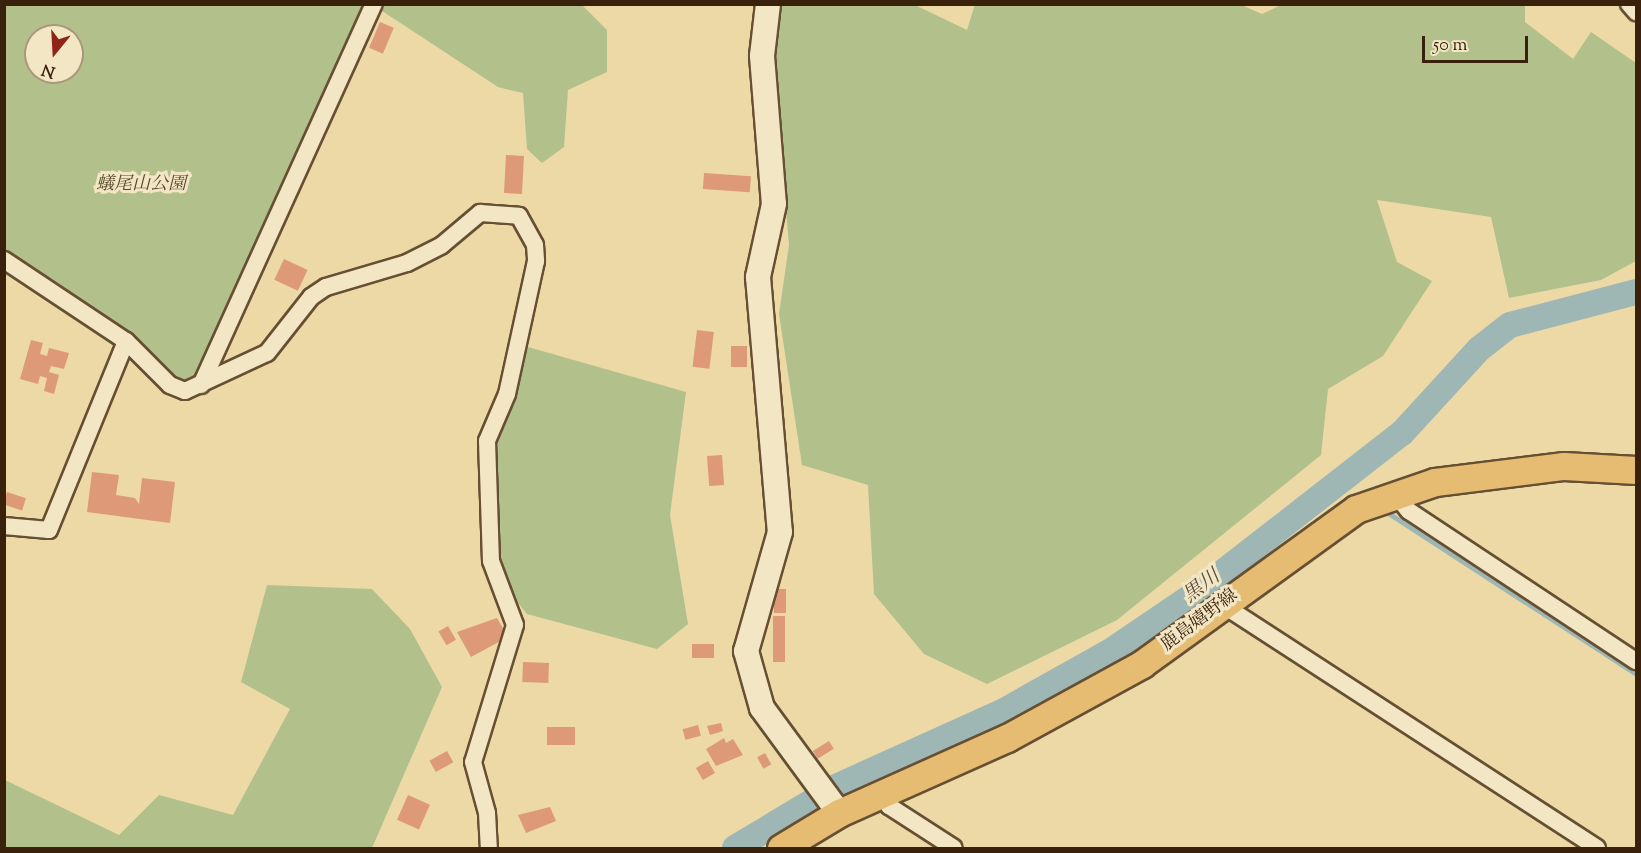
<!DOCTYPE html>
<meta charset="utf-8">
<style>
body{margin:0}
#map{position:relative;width:1641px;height:853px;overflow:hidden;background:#ecd9a6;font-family:"Sorts Mill Goudy","Noto Serif JP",serif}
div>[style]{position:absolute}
.green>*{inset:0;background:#b2c08b}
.stream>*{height:4.5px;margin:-2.25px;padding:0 2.25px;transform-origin:2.25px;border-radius:2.25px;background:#9fb7b4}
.river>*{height:26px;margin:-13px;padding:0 13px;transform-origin:13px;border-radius:13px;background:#9fb7b4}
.building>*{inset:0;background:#de9a78;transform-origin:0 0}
.roads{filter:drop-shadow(2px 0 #664f32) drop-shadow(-2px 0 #664f32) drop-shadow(0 2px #664f32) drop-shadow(0 -2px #664f32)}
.street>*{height:16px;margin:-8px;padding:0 8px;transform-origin:8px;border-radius:8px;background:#f3e6c5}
.secondary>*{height:24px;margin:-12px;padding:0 12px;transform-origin:12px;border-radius:12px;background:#f3e6c5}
.primary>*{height:27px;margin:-13.5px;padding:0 13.5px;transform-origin:13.5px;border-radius:13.5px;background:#e6bc73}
span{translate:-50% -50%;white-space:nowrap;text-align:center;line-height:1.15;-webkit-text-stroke:6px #f3e6c5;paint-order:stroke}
.park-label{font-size:18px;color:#57492b;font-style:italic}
.street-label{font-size:18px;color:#39210b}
.water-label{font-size:20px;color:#584e3e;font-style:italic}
.frame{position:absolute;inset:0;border:6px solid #39210b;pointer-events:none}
.north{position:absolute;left:24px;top:24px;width:60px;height:60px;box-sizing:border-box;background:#f3e6c5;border:2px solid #a9977b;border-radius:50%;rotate:198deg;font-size:16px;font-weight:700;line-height:24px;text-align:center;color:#39210b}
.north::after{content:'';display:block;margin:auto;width:21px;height:27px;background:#8f2418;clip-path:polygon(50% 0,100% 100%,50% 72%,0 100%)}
.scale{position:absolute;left:1422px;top:36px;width:106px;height:27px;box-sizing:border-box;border:3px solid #39210b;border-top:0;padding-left:8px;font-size:18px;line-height:21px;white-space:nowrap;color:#39210b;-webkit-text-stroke:4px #f3e6c5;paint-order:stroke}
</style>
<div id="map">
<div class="green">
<div style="clip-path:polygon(975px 4px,1239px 4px,1262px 14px,1283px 4px,1525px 5px,1525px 22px,1573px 59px,1591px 32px,1636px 63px,1636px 261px,1601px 280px,1509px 298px,1491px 217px,1377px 200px,1397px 262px,1432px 281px,1383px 356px,1328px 389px,1321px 455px,1117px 620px,987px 684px,924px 654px,874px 594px,868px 485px,802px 465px,779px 314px,789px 245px,773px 52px,780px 5px,915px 5px,967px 30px)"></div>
<div style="clip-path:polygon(evenodd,4px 5px,367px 5px,200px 371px,188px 381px,174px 377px,134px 338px,5px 251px,4px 5px,36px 36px,72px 36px,72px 72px,36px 72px,36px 36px)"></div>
<div style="clip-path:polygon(373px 5px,582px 5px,607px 30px,607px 72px,568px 90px,564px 147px,542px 163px,527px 149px,523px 93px,498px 87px)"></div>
<div style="clip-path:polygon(528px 347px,686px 392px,670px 515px,688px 624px,657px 649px,527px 614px,511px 594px,497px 558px,493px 447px)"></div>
<div style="clip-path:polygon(267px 585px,372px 589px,410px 629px,442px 687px,372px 848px,5px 848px,5px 780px,119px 835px,159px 795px,233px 815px,290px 709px,241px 682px)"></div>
</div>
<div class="stream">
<div style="left:1387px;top:512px;width:297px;rotate:33deg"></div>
</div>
<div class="river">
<div style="left:735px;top:848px;width:120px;rotate:-31deg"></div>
<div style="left:838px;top:786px;width:182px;rotate:-24.3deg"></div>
<div style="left:1004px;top:711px;width:123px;rotate:-29.3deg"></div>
<div style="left:1111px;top:651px;width:102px;rotate:-34.2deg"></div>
<div style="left:1195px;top:594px;width:262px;rotate:-37.9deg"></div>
<div style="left:1402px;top:433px;width:114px;rotate:-47.5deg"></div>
<div style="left:1479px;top:349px;width:39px;rotate:-38deg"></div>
<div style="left:1510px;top:325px;width:130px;rotate:-14.7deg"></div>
</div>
<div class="building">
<div style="left:380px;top:22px;width:15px;height:28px;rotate:23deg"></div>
<div style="left:506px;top:155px;width:18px;height:38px;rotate:3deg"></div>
<div style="left:704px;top:173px;width:47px;height:16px;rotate:4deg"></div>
<div style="left:284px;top:259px;width:26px;height:23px;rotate:25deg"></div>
<div style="left:697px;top:330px;width:17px;height:37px;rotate:7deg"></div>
<div style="clip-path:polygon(31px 340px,43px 343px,40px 354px,47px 356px,49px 348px,69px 353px,64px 369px,51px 366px,49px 372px,59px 375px,54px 394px,44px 391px,47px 378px,40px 376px,38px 384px,20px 379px)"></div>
<div style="left:731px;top:346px;width:16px;height:21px"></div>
<div style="left:722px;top:455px;width:30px;height:15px;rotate:86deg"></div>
<div style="clip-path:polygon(92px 472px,119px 475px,116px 495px,135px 498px,139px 504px,142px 478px,175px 482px,170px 523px,87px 512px)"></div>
<div style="left:7px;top:492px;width:20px;height:13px;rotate:18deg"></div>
<div style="left:786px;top:589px;width:24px;height:12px;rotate:90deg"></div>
<div style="left:773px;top:616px;width:12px;height:46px"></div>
<div style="clip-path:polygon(497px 618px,508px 637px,471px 657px,457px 632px)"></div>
<div style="left:448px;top:626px;width:16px;height:11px;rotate:60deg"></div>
<div style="left:692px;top:644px;width:22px;height:14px"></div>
<div style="left:523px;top:662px;width:26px;height:20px;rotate:2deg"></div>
<div style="clip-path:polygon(721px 723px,723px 731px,710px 735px,707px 726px)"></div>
<div style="left:698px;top:725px;width:11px;height:16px;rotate:75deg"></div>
<div style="left:547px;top:727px;width:28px;height:18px"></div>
<div style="clip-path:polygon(724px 738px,726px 743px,733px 739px,743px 755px,716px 766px,706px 749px)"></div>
<div style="left:829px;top:741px;width:9px;height:19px;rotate:58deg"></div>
<div style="left:447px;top:751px;width:13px;height:20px;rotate:61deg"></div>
<div style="left:765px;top:753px;width:13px;height:9px;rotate:61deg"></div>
<div style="left:708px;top:761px;width:14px;height:14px;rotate:60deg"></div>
<div style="left:408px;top:795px;width:24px;height:27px;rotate:24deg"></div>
<div style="clip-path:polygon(550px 807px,556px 821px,526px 833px,518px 815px)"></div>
</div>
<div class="roads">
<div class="street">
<div style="left:1629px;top:4px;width:11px;rotate:49deg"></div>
<div style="left:4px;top:260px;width:146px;rotate:33.6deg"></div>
<div style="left:126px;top:341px;width:62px;rotate:45deg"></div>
<div style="left:170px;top:385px;width:16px;rotate:22deg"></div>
<div style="left:185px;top:391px;width:90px;rotate:-24.9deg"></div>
<div style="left:267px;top:353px;width:71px;rotate:-51.8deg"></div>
<div style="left:311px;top:297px;width:18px;rotate:-34deg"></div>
<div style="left:326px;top:287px;width:84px;rotate:-16.5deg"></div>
<div style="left:407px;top:263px;width:39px;rotate:-27deg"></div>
<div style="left:442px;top:245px;width:50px;rotate:-40.1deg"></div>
<div style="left:480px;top:213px;width:39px;rotate:4deg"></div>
<div style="left:519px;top:216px;width:33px;rotate:61deg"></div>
<div style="left:535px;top:245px;width:16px;rotate:86deg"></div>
<div style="left:536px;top:261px;width:136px;rotate:102.3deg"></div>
<div style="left:507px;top:394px;width:51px;rotate:113.1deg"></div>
<div style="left:487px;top:441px;width:120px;rotate:88.1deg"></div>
<div style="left:491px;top:561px;width:68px;rotate:69.4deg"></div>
<div style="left:515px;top:625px;width:143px;rotate:107deg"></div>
<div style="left:473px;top:762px;width:53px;rotate:74.6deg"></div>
<div style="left:487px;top:813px;width:35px;rotate:87deg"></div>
<div style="left:201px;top:385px;width:418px;rotate:-65.6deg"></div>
<div style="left:1395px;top:494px;width:22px;rotate:51deg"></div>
<div style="left:1409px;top:511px;width:272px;rotate:33.5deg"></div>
<div style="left:4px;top:526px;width:45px;rotate:5.1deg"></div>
<div style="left:49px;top:530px;width:204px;rotate:-67.8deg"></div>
<div style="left:1223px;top:605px;width:446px;rotate:33deg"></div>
<div style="left:883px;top:795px;width:13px;rotate:61deg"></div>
<div style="left:889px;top:806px;width:77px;rotate:32.9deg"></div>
</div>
<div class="secondary">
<div style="left:768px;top:4px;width:52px;rotate:96.6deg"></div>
<div style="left:762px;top:56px;width:148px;rotate:85.4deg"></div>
<div style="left:774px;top:204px;width:75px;rotate:102.4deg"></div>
<div style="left:758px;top:277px;width:256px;rotate:85.1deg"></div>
<div style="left:780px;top:532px;width:124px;rotate:105.9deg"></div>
<div style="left:746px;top:651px;width:59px;rotate:74.3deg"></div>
<div style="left:762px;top:708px;width:130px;rotate:53.7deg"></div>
</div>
<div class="primary">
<div style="left:781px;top:848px;width:68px;rotate:-31.1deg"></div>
<div style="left:839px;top:813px;width:184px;rotate:-24.1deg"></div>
<div style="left:1007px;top:738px;width:154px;rotate:-28.7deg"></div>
<div style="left:1142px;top:664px;width:264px;rotate:-35.9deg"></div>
<div style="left:1356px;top:509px;width:83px;rotate:-18.9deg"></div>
<div style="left:1435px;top:482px;width:130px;rotate:-7.1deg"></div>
<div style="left:1564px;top:466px;width:72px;rotate:3.2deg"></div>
</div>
</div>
<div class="park-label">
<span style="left:141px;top:185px">蟻尾山公園</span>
</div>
<div class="street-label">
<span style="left:1200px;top:621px;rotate:-37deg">鹿島嬉野線</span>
</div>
<div class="water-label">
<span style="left:1202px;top:587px;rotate:-37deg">黒川</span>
</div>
<div class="frame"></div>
<div class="north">N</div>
<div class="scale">50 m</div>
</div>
